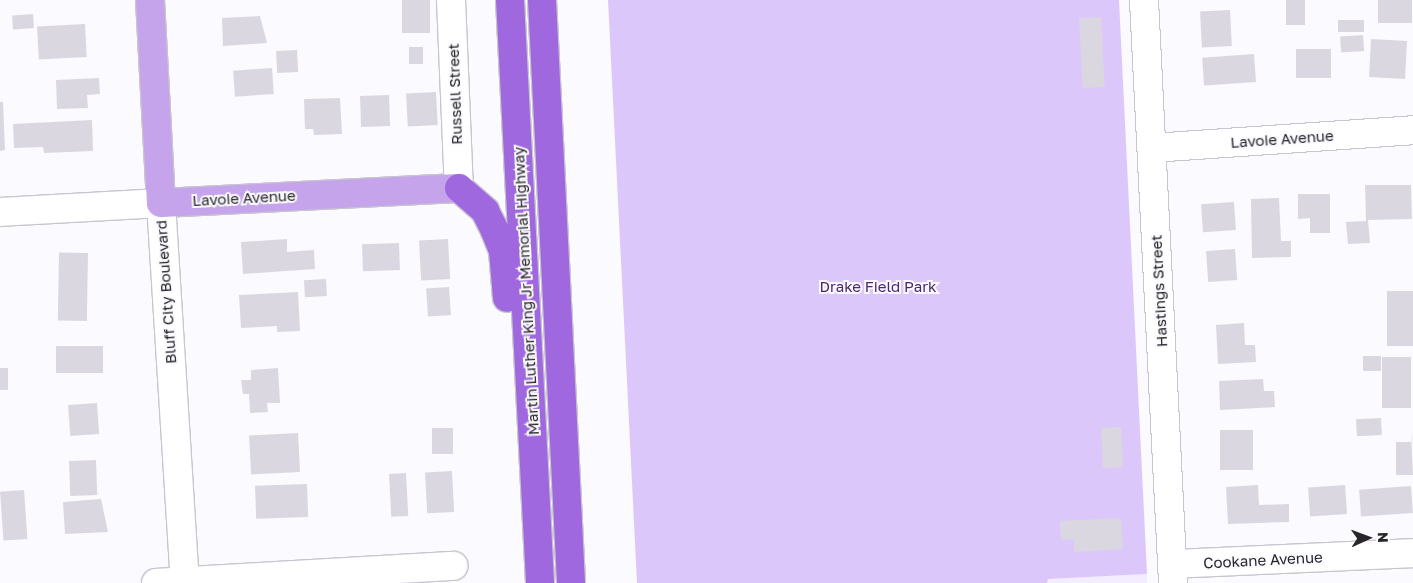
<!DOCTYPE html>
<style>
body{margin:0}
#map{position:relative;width:1413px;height:583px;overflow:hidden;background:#fbfafe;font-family:"Golos Text",sans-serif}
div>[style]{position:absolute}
.built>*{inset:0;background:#f4edff}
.green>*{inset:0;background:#dcc7fb}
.building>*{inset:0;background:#dbd7e1;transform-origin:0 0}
.roads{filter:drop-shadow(1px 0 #c9c5d0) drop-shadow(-1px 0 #c9c5d0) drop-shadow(0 1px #c9c5d0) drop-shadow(0 -1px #c9c5d0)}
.minor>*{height:28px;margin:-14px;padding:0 14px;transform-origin:14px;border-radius:14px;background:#fff}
.major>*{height:28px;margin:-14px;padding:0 14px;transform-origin:14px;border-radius:14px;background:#c6a4ec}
.highway>*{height:28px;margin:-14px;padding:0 14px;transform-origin:14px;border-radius:14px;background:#a068df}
span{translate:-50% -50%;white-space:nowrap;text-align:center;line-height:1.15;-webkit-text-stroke:4px #fbfafe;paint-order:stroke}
.street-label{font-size:15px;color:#28262a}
.park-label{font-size:15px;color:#4c2573}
.north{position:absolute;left:1343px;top:513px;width:50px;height:50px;-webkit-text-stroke:4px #fbfafe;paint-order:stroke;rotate:88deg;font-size:14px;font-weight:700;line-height:20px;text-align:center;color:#28262a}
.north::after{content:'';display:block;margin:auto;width:18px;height:22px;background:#28262a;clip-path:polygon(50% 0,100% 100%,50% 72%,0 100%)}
</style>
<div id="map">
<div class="built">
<div style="clip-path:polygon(1147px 574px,1147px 583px,1047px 583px,1047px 579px)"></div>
</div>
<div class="green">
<div style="clip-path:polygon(608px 0,1119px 0,1147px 574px,1048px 579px,1047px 583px,637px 583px)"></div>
</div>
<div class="building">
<div style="left:402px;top:0;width:28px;height:33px"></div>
<div style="left:1286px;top:0;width:19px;height:25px"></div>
<div style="left:1378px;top:0;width:34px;height:23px"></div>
<div style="left:1230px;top:10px;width:36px;height:30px;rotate:87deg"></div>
<div style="left:33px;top:14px;width:14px;height:21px;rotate:86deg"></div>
<div style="clip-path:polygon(260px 16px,267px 43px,223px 46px,222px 18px)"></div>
<div style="left:1101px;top:17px;width:70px;height:22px;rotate:87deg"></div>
<div style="left:1364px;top:20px;width:12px;height:26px;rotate:90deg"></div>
<div style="left:85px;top:24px;width:33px;height:48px;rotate:87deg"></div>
<div style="left:1363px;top:35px;width:16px;height:23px;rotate:86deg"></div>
<div style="left:1407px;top:41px;width:38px;height:36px;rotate:93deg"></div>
<div style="left:409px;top:47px;width:14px;height:17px"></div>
<div style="left:1296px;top:49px;width:35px;height:29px"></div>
<div style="left:297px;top:50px;width:22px;height:21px;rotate:87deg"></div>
<div style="left:1254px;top:54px;width:28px;height:52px;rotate:86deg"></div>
<div style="left:272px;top:68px;width:26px;height:39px;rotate:86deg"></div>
<div style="clip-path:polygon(99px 78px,100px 94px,87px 95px,88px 108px,57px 109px,56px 80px)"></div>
<div style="left:436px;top:92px;width:33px;height:30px;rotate:87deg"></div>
<div style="left:389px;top:95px;width:31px;height:29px;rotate:88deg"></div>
<div style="clip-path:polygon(340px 98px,342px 134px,314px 135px,313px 129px,305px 129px,304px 99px)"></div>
<div style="clip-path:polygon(0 102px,3px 102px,5px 150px,0 151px)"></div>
<div style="clip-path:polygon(92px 120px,93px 151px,44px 153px,43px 147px,14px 148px,13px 124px)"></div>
<div style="clip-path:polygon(1365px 185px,1411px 185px,1412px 219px,1368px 220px,1370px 243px,1348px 244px,1346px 222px,1366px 221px)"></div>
<div style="clip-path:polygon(1298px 194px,1330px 194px,1330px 233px,1310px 233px,1310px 218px,1298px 219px)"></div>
<div style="clip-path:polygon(1279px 198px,1281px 241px,1291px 241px,1291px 257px,1252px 258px,1251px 199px)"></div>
<div style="left:1234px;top:202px;width:28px;height:33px;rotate:86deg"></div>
<div style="clip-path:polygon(287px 239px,287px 252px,314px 250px,315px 269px,243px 274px,241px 242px)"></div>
<div style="left:448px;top:239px;width:40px;height:29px;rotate:87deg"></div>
<div style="left:399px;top:243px;width:27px;height:37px;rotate:88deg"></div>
<div style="left:1235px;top:249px;width:31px;height:29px;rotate:86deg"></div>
<div style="left:88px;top:253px;width:68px;height:29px;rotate:91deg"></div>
<div style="left:326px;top:279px;width:17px;height:22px;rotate:87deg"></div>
<div style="left:449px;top:287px;width:28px;height:23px;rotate:86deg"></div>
<div style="left:1413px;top:291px;width:55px;height:26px;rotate:90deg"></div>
<div style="clip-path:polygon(298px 292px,300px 331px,277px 332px,277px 326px,241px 328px,239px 295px)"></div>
<div style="clip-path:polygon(1244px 323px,1245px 345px,1255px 345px,1256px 362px,1218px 364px,1216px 325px)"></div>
<div style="left:56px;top:346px;width:47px;height:27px"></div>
<div style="left:1363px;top:356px;width:18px;height:15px"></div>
<div style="left:1382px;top:357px;width:29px;height:51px"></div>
<div style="left:0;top:368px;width:8px;height:22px"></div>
<div style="clip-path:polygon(278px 368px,280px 403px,267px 403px,268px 412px,250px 413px,249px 394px,243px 394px,241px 380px,251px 380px,251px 370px)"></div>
<div style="clip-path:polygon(1263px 379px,1264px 391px,1274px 391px,1275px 407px,1220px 410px,1219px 381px)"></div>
<div style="left:97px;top:403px;width:31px;height:29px;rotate:86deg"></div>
<div style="left:1381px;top:418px;width:17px;height:25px;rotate:87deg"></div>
<div style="left:1121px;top:427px;width:40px;height:20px;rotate:87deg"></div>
<div style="left:432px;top:428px;width:21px;height:26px"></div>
<div style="left:1220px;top:430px;width:33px;height:40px"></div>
<div style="clip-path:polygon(1411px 431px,1413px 475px,1396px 475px,1396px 442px,1411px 442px)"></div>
<div style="left:298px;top:433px;width:39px;height:49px;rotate:87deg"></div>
<div style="left:96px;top:460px;width:35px;height:27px;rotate:88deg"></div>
<div style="left:452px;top:471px;width:41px;height:27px;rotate:87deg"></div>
<div style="left:406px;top:473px;width:43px;height:17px;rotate:87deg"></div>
<div style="left:307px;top:484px;width:33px;height:52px;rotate:88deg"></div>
<div style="clip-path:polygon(1258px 485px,1259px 505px,1289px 504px,1289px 522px,1228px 524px,1226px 487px)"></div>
<div style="left:1345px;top:485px;width:29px;height:37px;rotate:86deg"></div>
<div style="left:1411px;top:486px;width:27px;height:52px;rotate:86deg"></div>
<div style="left:24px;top:490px;width:49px;height:24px;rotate:86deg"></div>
<div style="clip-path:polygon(101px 499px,108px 532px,65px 534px,63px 502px)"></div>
<div style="clip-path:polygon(1121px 518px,1123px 549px,1074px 552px,1074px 539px,1061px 540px,1060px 521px)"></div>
</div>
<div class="roads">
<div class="minor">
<div style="left:451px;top:0;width:188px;rotate:87.6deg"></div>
<div style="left:1144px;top:0;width:584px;rotate:87.15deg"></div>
<div style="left:1152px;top:148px;width:262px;rotate:-3.9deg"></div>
<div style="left:0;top:212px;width:161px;rotate:-3.2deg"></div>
<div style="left:161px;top:203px;width:381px;rotate:86.4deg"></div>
<div style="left:1173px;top:564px;width:240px;rotate:-2.6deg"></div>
<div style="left:156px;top:583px;width:298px;rotate:-3.3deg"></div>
</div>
<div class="major">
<div style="left:150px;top:0;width:203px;rotate:86.9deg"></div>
<div style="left:161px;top:203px;width:298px;rotate:-2.9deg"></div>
</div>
<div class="highway">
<div style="left:510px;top:0;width:584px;rotate:87.05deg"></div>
<div style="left:542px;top:0;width:584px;rotate:87.15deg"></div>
<div style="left:459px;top:188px;width:35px;rotate:41deg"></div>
<div style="left:485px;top:211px;width:22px;rotate:63deg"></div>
<div style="left:495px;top:231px;width:22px;rotate:68deg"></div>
<div style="left:503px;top:251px;width:47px;rotate:85.1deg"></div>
</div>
</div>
<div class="street-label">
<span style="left:455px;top:94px;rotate:-92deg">Russell Street</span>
<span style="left:1282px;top:139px;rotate:-4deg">Lavoie Avenue</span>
<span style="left:244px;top:198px;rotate:-3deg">Lavoie Avenue</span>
<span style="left:526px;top:291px;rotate:-93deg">Martin Luther King Jr Memorial Highway</span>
<span style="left:1159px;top:291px;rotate:-93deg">Hastings Street</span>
<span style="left:166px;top:292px;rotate:-94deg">Bluff City Boulevard</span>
<span style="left:1263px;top:560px;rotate:-3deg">Cookane Avenue</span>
</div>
<div class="park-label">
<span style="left:878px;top:287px">Drake Field Park</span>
</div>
<div class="north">N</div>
</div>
